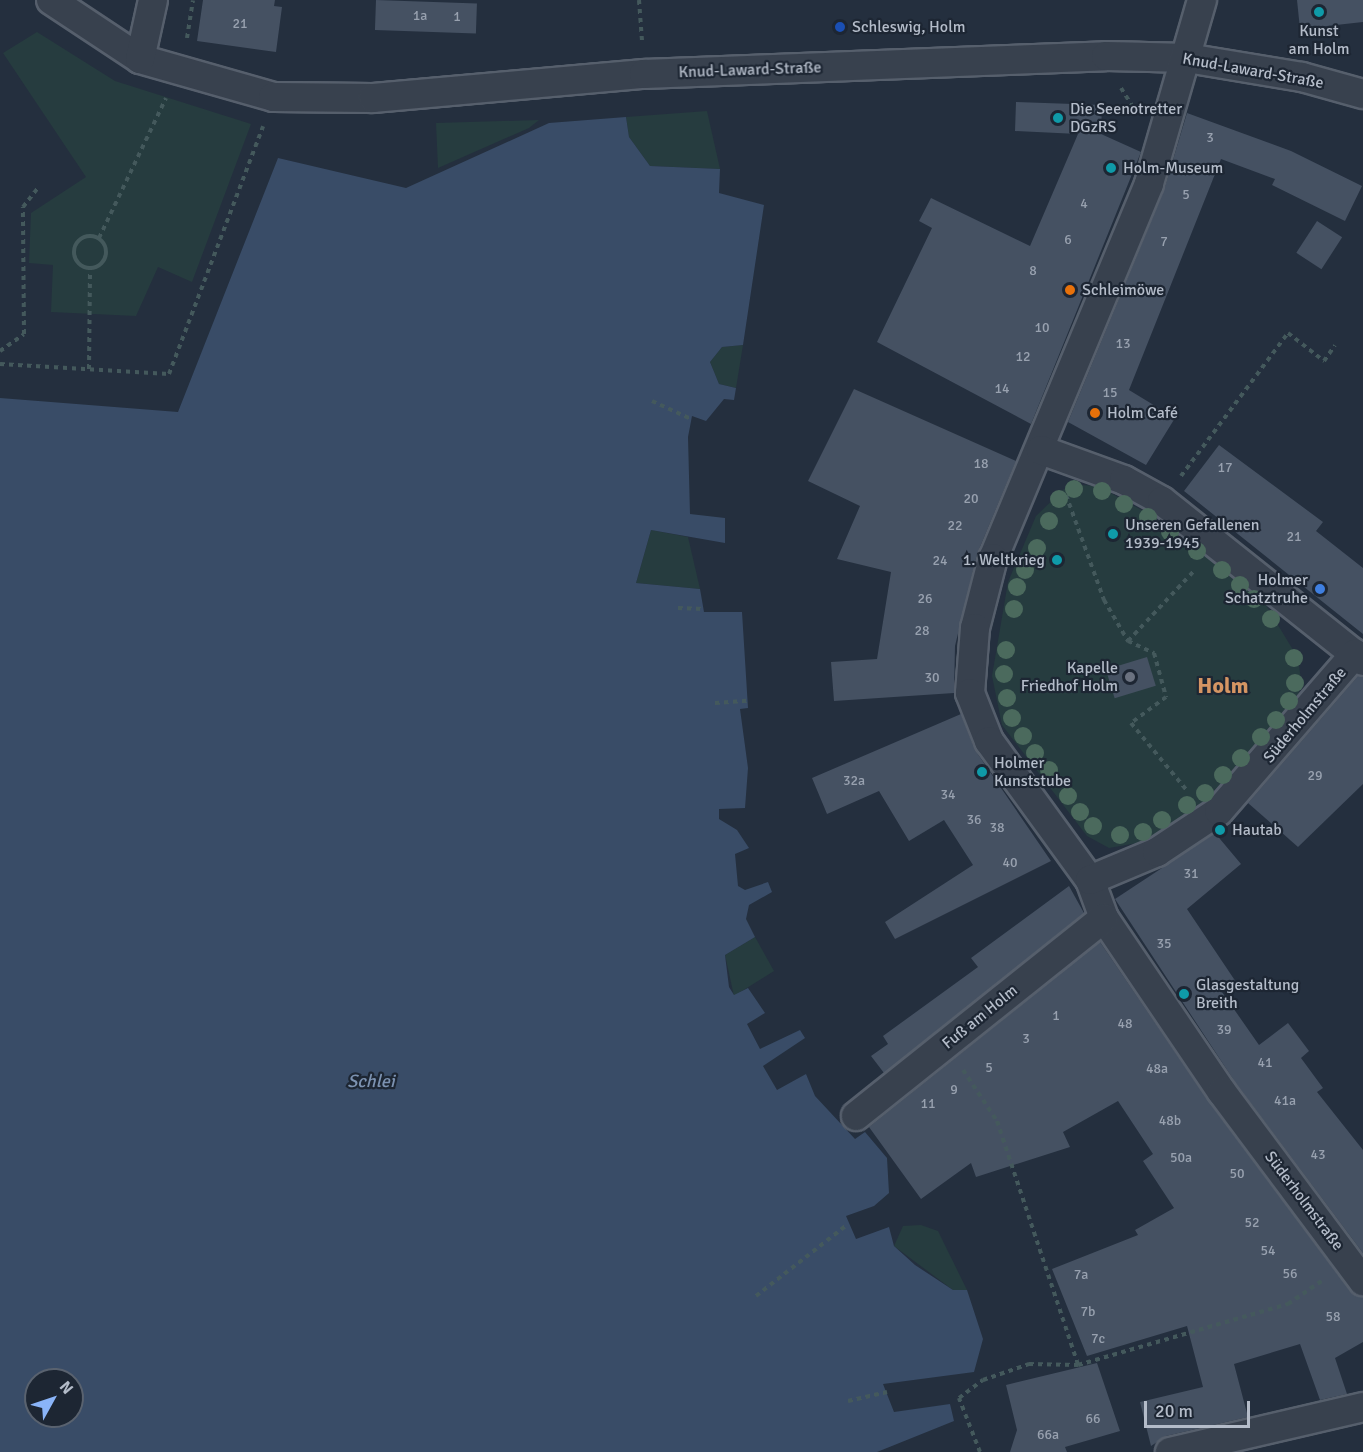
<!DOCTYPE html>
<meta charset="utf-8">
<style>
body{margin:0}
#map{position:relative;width:1363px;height:1452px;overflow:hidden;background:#242f3e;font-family:Signika,sans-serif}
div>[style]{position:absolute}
.green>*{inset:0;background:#263c3f}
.water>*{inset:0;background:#394c67}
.building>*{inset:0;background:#455162;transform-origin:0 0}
.path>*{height:4px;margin-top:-2px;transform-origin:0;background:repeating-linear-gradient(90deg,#44595c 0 4.5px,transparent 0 9px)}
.path>.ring{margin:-2px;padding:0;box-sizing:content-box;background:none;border:4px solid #44595c;border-radius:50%}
.roads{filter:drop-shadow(2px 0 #565f6c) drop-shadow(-2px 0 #565f6c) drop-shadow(0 2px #565f6c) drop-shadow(0 -2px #565f6c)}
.street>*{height:28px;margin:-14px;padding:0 14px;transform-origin:14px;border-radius:14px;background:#38414e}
.trees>*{width:18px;height:18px;margin:-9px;border-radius:50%;background:#4b6a5d}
.dots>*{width:16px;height:16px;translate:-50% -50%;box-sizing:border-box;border:3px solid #1d2633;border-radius:50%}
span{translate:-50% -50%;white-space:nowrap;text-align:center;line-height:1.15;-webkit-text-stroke:4.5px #1d2633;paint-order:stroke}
.number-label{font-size:14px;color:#98a1af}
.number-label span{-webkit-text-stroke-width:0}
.poi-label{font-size:16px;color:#b4bcc9}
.left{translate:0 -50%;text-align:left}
.right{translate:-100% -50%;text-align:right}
.street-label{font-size:16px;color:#b4bcc9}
.water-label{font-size:18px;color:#7c92b1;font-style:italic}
.district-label{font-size:22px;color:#d59563;font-weight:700}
.north{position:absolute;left:24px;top:1368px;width:60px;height:60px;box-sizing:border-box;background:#1d2633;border:2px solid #59626f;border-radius:50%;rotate:50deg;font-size:16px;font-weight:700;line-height:24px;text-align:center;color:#b4bcc9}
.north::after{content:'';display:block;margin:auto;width:21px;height:27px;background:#8ab4f8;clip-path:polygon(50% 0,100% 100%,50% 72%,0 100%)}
.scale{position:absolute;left:1144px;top:1401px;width:106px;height:27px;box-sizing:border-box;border:3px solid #b4bcc9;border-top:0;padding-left:8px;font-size:18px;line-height:21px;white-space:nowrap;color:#b4bcc9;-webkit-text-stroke:4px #1d2633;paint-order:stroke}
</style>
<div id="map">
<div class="green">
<div style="clip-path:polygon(37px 32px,115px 81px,251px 124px,192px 282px,158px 267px,136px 316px,51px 312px,53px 265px,29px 263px,31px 213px,86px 177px,3px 53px)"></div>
<div style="clip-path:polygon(707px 111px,720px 169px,650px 166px,629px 137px,626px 117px)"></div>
<div style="clip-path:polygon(539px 120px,529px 128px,438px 168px,436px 123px)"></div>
<div style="clip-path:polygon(743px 345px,736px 388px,719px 384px,710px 362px,722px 347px)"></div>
<div style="clip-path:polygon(1081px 485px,1098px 486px,1145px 512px,1193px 543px,1264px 602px,1298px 658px,1301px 680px,1298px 699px,1258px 748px,1199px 805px,1143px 842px,1109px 848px,1087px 836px,1002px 725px,992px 676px,1008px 582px,1036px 516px,1064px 489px)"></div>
<div style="clip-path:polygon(651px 530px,688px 537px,700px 589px,636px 583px)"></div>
<div style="clip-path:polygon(755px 937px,774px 971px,734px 996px,725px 955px)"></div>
<div style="clip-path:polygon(921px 1225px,938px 1231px,967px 1290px,953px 1290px,894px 1246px,903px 1226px)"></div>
</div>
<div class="water">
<div style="clip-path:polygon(evenodd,626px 117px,629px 137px,650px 166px,720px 169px,719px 193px,764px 205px,743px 345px,722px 347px,710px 362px,719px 384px,736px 388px,734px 400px,724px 399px,706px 421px,692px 416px,688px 437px,690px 514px,725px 518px,725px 543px,651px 530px,636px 583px,700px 589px,704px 612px,742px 612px,748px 708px,740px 709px,748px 768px,745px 808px,719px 809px,719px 819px,737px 830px,749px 848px,735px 854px,738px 886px,745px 890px,768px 882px,772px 892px,749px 905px,746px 919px,755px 937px,725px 955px,729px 987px,734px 995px,748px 988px,765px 1013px,747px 1024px,760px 1049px,800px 1030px,805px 1038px,763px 1066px,777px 1090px,806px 1074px,815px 1096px,855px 1139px,865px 1132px,887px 1158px,889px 1193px,874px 1206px,846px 1216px,856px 1239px,889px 1227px,894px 1246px,915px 1265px,953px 1290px,967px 1290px,983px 1339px,974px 1372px,883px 1384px,894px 1412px,950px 1404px,954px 1421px,877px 1452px,0 1452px,0 398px,178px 412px,278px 158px,406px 188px,549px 123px,626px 117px,36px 1380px,72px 1380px,72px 1416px,36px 1416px,36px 1380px)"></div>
</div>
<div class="building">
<div style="clip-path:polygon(203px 0,275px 0,274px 6px,282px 7px,276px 52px,197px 41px)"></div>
<div style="left:376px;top:0;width:101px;height:30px;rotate:2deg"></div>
<div style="clip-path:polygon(1297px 0,1363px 0,1363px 22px,1300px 29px)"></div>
<div style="clip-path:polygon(1016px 102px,1102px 105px,1101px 134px,1141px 152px,1031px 424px,877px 342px,932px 228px,919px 221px,931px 198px,1030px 246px,1078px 134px,1015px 131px)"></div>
<div style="clip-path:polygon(1187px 113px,1291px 151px,1362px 186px,1345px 221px,1272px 185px,1275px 179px,1221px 159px,1129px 390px,1175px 418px,1146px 465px,1068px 422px,1164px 190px)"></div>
<div style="left:1317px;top:221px;width:30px;height:38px;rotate:33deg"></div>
<div style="clip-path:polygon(854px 389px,1016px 461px,977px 554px,955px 646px,954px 693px,834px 701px,831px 662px,877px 659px,891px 572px,837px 559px,860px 506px,808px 481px)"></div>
<div style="clip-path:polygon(1219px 445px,1323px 522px,1316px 531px,1363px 568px,1363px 634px,1184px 491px)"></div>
<div style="left:1147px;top:657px;width:30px;height:43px;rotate:73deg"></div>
<div style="clip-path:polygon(1358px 676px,1363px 677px,1363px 784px,1298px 847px,1248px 803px)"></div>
<div style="clip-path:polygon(961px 714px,975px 750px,1051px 861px,895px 939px,885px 922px,973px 865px,944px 820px,909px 841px,879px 791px,827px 814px,812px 778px)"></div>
<div style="clip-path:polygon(1215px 833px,1241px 864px,1187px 909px,1236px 982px,1222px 992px,1259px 1045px,1288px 1023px,1309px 1051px,1301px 1058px,1323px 1088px,1317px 1092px,1363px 1150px,1363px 1253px,1235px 1082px,1115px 899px)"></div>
<div style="clip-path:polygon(1069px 886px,1084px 913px,884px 1073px,871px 1056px,888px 1044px,883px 1036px,978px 967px,971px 958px)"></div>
<div style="clip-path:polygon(1100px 942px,1209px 1102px,1350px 1291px,1363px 1297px,1363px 1342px,1335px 1358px,1347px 1394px,1320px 1400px,1300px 1344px,1234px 1364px,1248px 1417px,1166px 1436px,1151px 1446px,1140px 1402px,1203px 1387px,1187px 1326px,1087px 1356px,1052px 1269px,1138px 1235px,1135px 1230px,1174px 1208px,1143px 1161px,1153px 1154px,1118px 1101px,1063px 1132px,1070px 1147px,976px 1177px,971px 1163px,921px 1199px,869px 1127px)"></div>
<div style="clip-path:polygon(1097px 1363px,1120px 1431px,1065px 1447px,1067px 1452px,1010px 1452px,1017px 1430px,1006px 1385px)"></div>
</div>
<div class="path">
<div style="left:639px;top:0;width:41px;rotate:85.8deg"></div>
<div style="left:187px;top:38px;width:38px;rotate:-81deg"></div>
<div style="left:1121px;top:88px;width:28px;rotate:58deg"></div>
<div class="ring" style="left:74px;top:236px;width:28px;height:28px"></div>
<div style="left:99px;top:238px;width:155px;rotate:-64.4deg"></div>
<div style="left:0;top:351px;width:29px;rotate:-35deg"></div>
<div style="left:24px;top:334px;width:127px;rotate:-90.5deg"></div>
<div style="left:23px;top:207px;width:23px;rotate:-52deg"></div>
<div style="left:0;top:364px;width:169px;rotate:3.4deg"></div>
<div style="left:169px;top:374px;width:265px;rotate:-69.2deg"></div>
<div style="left:89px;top:369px;width:101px;rotate:-89.4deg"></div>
<div style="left:652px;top:401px;width:43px;rotate:24.8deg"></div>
<div style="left:1181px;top:476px;width:179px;rotate:-53.2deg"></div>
<div style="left:1288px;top:333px;width:46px;rotate:37.9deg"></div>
<div style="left:1324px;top:361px;width:19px;rotate:-55deg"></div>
<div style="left:1066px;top:495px;width:112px;rotate:70.1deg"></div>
<div style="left:1104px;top:600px;width:48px;rotate:59.7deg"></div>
<div style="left:1128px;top:641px;width:29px;rotate:25deg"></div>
<div style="left:1154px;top:653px;width:46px;rotate:74.7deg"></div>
<div style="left:1166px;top:697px;width:44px;rotate:143.4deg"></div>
<div style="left:1131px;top:723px;width:89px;rotate:50.4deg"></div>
<div style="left:678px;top:608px;width:26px;rotate:2deg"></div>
<div style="left:1128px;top:641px;width:98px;rotate:-46.7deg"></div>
<div style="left:715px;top:703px;width:32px;rotate:-4deg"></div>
<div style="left:963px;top:1070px;width:61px;rotate:56.3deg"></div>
<div style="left:997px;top:1121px;width:257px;rotate:71.6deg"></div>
<div style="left:756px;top:1296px;width:115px;rotate:-38deg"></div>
<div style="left:848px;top:1401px;width:40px;rotate:-13deg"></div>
<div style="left:980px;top:1452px;width:58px;rotate:-111.3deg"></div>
<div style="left:959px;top:1398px;width:30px;rotate:-37deg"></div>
<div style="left:983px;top:1380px;width:49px;rotate:-19.2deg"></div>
<div style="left:1029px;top:1364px;width:49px;rotate:1.2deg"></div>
<div style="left:1078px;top:1365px;width:219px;rotate:-16.2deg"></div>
<div style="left:1288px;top:1304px;width:42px;rotate:-34.4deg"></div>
</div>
<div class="roads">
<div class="street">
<div style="left:51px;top:0;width:107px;rotate:33.5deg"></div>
<div style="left:140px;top:59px;width:138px;rotate:15.9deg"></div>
<div style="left:273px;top:97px;width:100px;rotate:0.6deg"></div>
<div style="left:373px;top:98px;width:272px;rotate:-5.1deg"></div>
<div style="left:644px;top:74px;width:462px;rotate:-2.2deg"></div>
<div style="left:1106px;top:56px;width:81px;rotate:1.4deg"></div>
<div style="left:1187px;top:58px;width:117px;rotate:9.4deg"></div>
<div style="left:1302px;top:77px;width:63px;rotate:15.6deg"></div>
<div style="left:1202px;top:0;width:191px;rotate:106.1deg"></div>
<div style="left:1149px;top:184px;width:405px;rotate:112.6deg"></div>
<div style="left:993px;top:558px;width:72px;rotate:104.4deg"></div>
<div style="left:975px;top:628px;width:65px;rotate:94.4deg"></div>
<div style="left:970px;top:693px;width:52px;rotate:68.4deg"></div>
<div style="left:989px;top:741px;width:172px;rotate:54deg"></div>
<div style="left:1090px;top:880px;width:40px;rotate:69.8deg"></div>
<div style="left:1104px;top:918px;width:210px;rotate:55.9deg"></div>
<div style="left:1222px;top:1092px;width:236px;rotate:53.3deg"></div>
<div style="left:140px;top:59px;width:60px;rotate:-77.6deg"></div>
<div style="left:1041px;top:450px;width:88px;rotate:19.9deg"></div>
<div style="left:1124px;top:480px;width:43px;rotate:28.9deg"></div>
<div style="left:1162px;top:501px;width:257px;rotate:38.5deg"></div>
<div style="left:1090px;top:880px;width:73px;rotate:-22.7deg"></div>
<div style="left:1157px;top:852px;width:74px;rotate:-33.5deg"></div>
<div style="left:1219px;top:811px;width:208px;rotate:-49.1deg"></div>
<div style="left:856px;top:1116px;width:317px;rotate:-38.6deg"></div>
<div style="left:1170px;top:1452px;width:198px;rotate:-13.1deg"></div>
</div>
</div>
<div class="trees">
<div style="left:1074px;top:489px"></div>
<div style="left:1102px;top:491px"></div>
<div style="left:1059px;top:499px"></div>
<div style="left:1124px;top:504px"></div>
<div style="left:1148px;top:517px"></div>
<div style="left:1049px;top:521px"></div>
<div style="left:1170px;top:532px"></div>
<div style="left:1037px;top:548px"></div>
<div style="left:1197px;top:551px"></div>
<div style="left:1025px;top:570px"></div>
<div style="left:1222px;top:570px"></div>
<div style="left:1240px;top:585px"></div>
<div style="left:1017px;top:587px"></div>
<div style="left:1254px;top:599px"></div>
<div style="left:1014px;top:609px"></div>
<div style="left:1271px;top:619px"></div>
<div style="left:1006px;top:650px"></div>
<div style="left:1294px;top:658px"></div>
<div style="left:1004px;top:674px"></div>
<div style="left:1295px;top:683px"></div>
<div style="left:1007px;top:698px"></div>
<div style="left:1289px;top:701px"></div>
<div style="left:1012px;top:718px"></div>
<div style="left:1276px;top:720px"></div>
<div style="left:1023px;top:736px"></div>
<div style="left:1261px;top:737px"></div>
<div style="left:1035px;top:753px"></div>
<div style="left:1241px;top:758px"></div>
<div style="left:1049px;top:770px"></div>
<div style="left:1223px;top:775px"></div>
<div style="left:1205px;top:793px"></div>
<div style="left:1068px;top:796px"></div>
<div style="left:1187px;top:805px"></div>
<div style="left:1080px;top:812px"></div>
<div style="left:1162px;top:820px"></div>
<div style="left:1093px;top:826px"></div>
<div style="left:1143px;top:832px"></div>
<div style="left:1120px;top:835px"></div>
</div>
<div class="dots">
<div style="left:1319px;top:12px;background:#0f9aa8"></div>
<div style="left:840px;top:27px;background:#1a4fb4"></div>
<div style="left:1058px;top:118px;background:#0f9aa8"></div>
<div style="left:1111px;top:168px;background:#0f9aa8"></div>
<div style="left:1070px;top:290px;background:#e8710a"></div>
<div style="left:1095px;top:413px;background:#e8710a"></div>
<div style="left:1113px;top:534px;background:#0f9aa8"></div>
<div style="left:1057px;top:560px;background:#0f9aa8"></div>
<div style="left:1320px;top:589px;background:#3f7fe0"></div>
<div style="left:1130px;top:677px;background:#6b7280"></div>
<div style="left:982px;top:772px;background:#0f9aa8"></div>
<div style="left:1220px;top:830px;background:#0f9aa8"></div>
<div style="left:1184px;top:994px;background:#0f9aa8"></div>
</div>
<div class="number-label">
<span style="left:420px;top:16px">1a</span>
<span style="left:457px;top:17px">1</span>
<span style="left:240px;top:24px">21</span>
<span style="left:1210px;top:138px">3</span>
<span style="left:1186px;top:195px">5</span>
<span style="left:1084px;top:204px">4</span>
<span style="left:1068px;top:240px">6</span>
<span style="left:1164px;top:242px">7</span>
<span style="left:1033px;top:271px">8</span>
<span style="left:1042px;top:328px">10</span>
<span style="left:1123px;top:344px">13</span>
<span style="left:1023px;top:357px">12</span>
<span style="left:1002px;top:389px">14</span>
<span style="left:1110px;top:393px">15</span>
<span style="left:981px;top:464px">18</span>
<span style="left:1225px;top:468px">17</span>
<span style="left:971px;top:499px">20</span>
<span style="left:955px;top:526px">22</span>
<span style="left:1294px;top:537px">21</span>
<span style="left:940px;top:561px">24</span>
<span style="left:925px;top:599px">26</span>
<span style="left:922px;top:631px">28</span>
<span style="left:932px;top:678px">30</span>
<span style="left:1315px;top:776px">29</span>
<span style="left:854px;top:781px">32a</span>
<span style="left:948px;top:795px">34</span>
<span style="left:974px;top:820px">36</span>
<span style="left:997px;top:828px">38</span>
<span style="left:1010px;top:863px">40</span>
<span style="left:1191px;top:874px">31</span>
<span style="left:1164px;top:944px">35</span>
<span style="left:1056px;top:1016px">1</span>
<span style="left:1125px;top:1024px">48</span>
<span style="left:1224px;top:1030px">39</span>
<span style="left:1026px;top:1039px">3</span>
<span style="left:1265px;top:1063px">41</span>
<span style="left:989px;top:1068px">5</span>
<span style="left:1157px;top:1069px">48a</span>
<span style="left:954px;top:1090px">9</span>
<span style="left:1285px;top:1101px">41a</span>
<span style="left:928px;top:1104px">11</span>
<span style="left:1170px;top:1121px">48b</span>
<span style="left:1318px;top:1155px">43</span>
<span style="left:1181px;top:1158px">50a</span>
<span style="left:1237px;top:1174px">50</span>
<span style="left:1252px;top:1223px">52</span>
<span style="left:1268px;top:1251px">54</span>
<span style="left:1290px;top:1274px">56</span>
<span style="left:1081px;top:1275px">7a</span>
<span style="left:1088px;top:1312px">7b</span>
<span style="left:1333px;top:1317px">58</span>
<span style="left:1098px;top:1339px">7c</span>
<span style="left:1093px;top:1419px">66</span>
<span style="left:1048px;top:1435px">66a</span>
</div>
<div class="poi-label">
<span class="left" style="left:852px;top:27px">Schleswig, Holm</span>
<span style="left:1319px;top:40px">Kunst<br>am Holm</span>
<span class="left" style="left:1070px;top:118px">Die Seenotretter<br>DGzRS</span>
<span class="left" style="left:1123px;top:168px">Holm-Museum</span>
<span class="left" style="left:1082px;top:290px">Schleimöwe</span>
<span class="left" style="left:1107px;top:413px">Holm Café</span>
<span class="left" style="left:1125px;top:534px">Unseren Gefallenen<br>1939-1945</span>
<span class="right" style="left:1045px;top:560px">1. Weltkrieg</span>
<span class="right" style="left:1308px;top:589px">Holmer<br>Schatztruhe</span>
<span class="right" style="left:1118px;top:677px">Kapelle<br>Friedhof Holm</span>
<span class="left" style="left:994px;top:772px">Holmer<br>Kunststube</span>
<span class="left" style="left:1232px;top:830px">Hautab</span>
<span class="left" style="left:1196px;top:994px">Glasgestaltung<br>Breith</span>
</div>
<div class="street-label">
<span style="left:750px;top:70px;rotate:-2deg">Knud-Laward-Straße</span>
<span style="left:1253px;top:71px;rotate:10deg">Knud-Laward-Straße</span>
<span style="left:1305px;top:715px;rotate:-50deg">Süderholmstraße</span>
<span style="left:980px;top:1017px;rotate:-39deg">Fuß am Holm</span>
<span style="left:1304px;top:1201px;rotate:53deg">Süderholmstraße</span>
</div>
<div class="water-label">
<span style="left:371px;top:1081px">Schlei</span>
</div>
<div class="district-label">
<span style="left:1223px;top:686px">Holm</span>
</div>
<div class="north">N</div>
<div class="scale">20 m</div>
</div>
